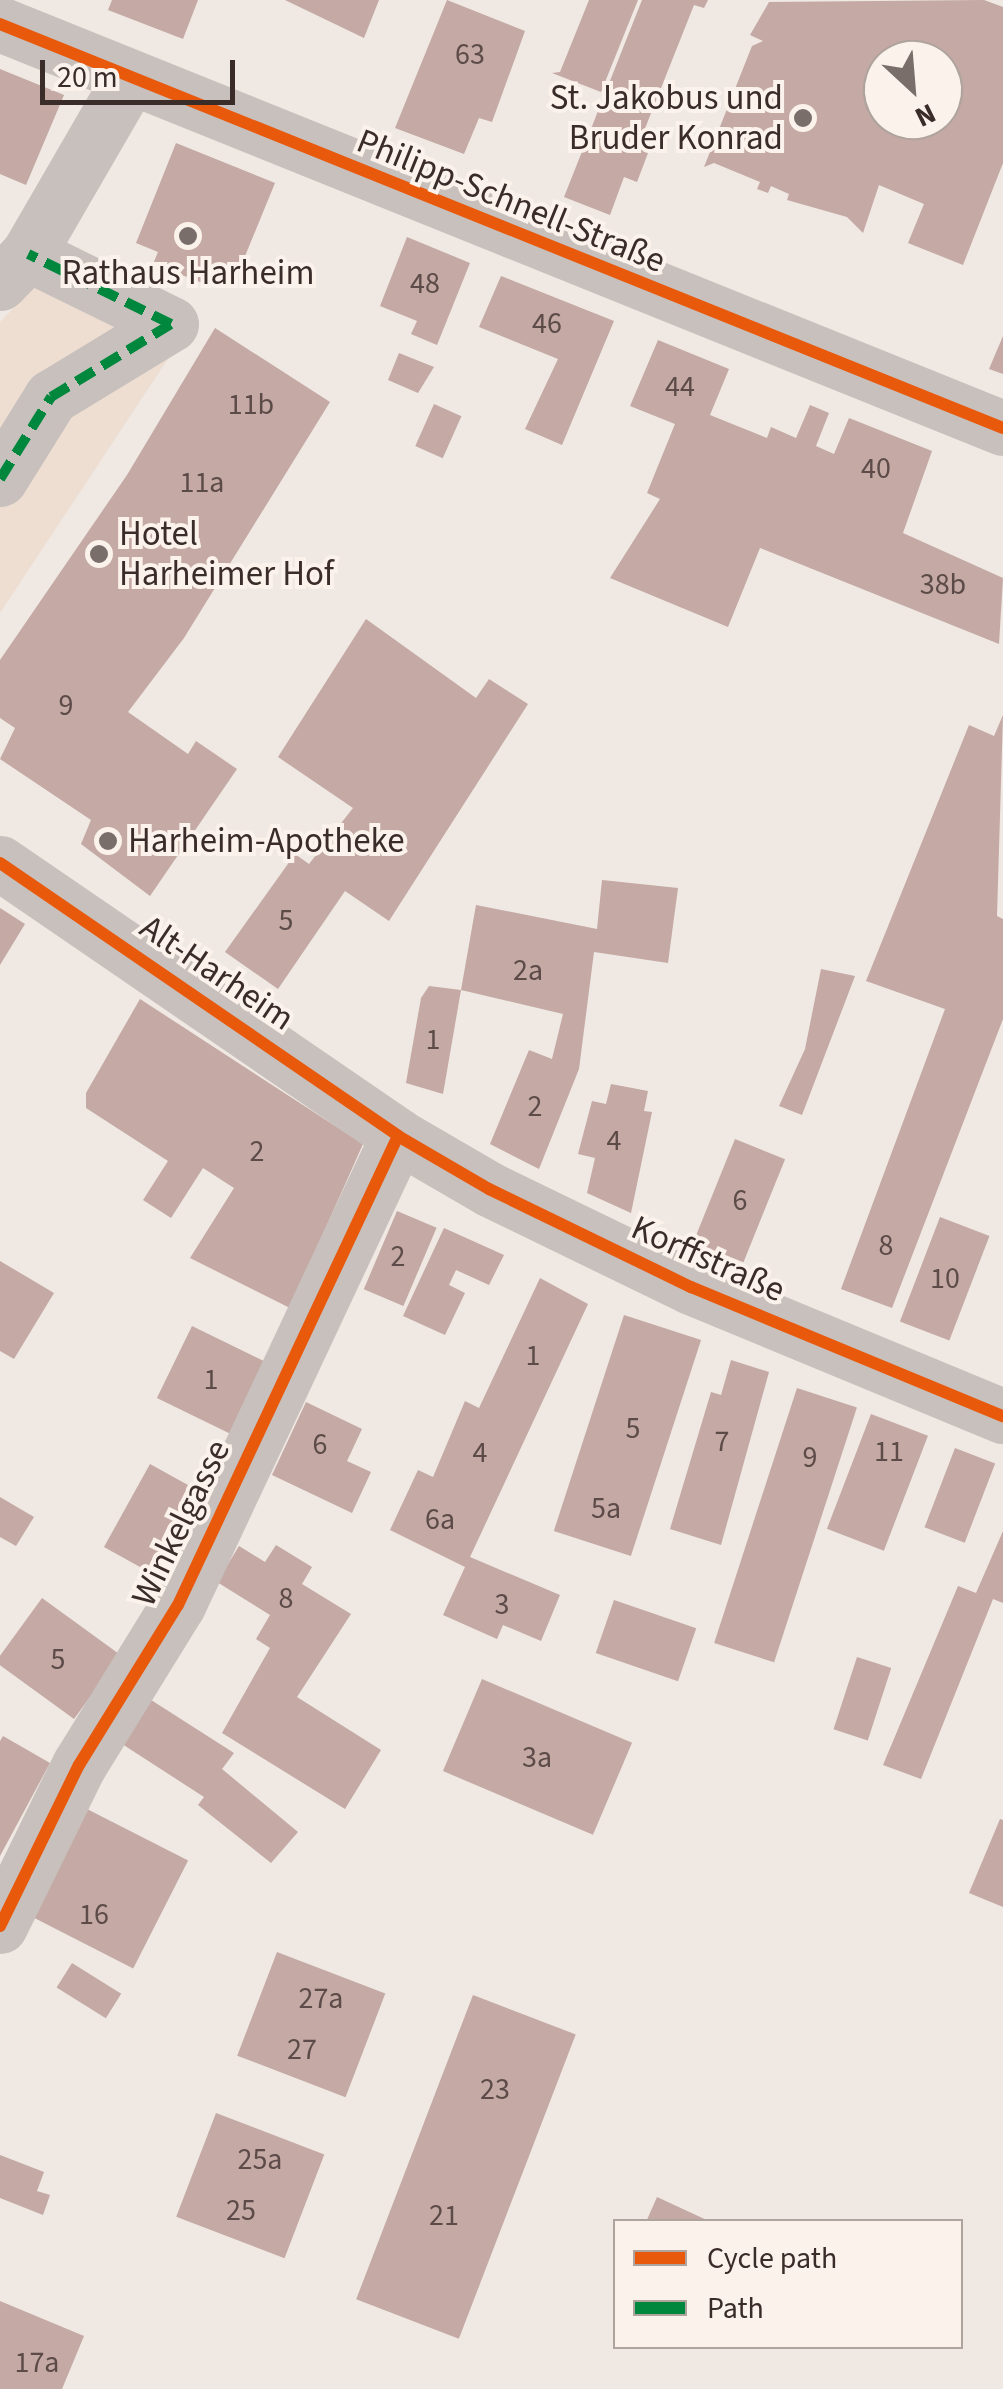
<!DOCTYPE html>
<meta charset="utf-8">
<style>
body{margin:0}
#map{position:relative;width:1003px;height:2389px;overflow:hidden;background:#efe8e3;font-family:"Source Sans 3",sans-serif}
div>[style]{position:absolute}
.plaza>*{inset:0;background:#eeded2}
.building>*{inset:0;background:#c4a9a4;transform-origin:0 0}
.minor>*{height:55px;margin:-27.5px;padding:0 27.5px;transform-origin:27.5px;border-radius:27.5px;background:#c8c0bc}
.quiet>*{height:10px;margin-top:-5px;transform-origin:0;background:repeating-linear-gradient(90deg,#00873e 0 20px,transparent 0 30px)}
.cycleway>*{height:12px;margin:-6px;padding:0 6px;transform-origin:6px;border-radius:6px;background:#e8590c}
.dots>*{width:28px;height:28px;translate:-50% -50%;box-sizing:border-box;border:5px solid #fbf2eb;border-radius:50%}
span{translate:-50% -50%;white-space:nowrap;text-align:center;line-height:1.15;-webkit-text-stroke:8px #fbf2eb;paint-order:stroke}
.number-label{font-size:30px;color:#5c4b48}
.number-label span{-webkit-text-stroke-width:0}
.poi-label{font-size:35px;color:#3a2c29}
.right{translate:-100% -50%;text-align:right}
.left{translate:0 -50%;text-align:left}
.street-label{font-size:35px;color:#3a2c29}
.legend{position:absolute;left:613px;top:2219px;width:350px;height:130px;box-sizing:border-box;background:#fbf2eb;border:2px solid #aea39d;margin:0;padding:12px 18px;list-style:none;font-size:30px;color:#3a2c29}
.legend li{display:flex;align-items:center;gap:20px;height:50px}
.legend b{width:50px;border:2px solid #aea39d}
.north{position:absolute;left:863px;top:40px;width:100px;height:100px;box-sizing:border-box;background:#fbf2eb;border:2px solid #aea39d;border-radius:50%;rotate:154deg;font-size:28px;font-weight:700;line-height:40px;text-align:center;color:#3a2c29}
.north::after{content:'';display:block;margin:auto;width:35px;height:45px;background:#796e6a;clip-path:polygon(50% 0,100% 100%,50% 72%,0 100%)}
.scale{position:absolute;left:40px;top:60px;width:195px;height:45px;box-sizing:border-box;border:5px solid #3a2c29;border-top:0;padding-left:12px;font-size:30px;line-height:35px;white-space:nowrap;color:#3a2c29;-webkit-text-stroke:8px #fbf2eb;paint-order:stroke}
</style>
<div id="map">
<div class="plaza">
<div style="clip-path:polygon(62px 258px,195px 318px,0 613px,0 322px)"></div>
</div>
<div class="building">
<div style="clip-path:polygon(112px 0,198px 0,183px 39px,108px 10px)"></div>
<div style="clip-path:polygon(285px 0,379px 0,364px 38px)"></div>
<div style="clip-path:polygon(447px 0,525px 31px,492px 122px,479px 118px,464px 154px,395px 128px)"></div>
<div style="clip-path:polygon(589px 0,638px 0,601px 92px,552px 73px,560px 72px)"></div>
<div style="clip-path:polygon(642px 0,708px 0,704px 8px,694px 5px,640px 141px,648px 153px,637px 182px,624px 177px,610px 215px,564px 197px)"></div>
<div style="clip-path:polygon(evenodd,984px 0,1003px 7px,1003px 163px,963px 265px,908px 243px,924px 204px,879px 185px,863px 233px,847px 217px,787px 200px,789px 194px,771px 186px,768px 193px,757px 189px,760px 182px,714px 163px,704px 167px,752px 46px,763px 41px,750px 35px,769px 2px,984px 0,883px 60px,943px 60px,943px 120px,883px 120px,883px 60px)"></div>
<div style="clip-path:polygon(0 69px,64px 95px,26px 185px,0 174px)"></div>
<div style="clip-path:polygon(176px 143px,275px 183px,234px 283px,213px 275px,208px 285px,153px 264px,158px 252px,136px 243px)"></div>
<div style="clip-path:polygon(407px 237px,470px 263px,437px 345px,411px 334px,417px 321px,380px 306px)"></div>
<div style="clip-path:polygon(501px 276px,614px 321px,562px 445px,525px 429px,558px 359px,479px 327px)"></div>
<div style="clip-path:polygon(215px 328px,330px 402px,184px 638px,128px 712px,188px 754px,196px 741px,237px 769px,150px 896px,81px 844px,91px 820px,0 759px,15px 728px,0 718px,0 660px,127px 475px)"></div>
<div style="clip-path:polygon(1003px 336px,1003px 374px,989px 369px)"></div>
<div style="clip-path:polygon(658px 340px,729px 369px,710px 415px,767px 438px,771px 427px,796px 438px,810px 405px,829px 413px,816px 446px,834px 454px,849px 418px,932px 451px,903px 533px,1003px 578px,999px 644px,760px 548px,728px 627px,610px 578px,660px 499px,647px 493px,675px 424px,630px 406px)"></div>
<div style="clip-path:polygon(399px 353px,434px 367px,418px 393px,388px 380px)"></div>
<div style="left:434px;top:404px;width:30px;height:46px;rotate:24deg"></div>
<div style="clip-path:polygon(366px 619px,476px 698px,489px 679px,528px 704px,389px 921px,345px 891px,278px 989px,225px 952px,295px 854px,309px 864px,353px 808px,278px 757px)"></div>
<div style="clip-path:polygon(1003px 715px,997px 916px,1003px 919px,1003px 1019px,892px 1308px,841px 1289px,945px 1009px,866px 981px,969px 725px,994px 736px)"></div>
<div style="clip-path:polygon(602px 880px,678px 888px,668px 963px,594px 952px,579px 1069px,539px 1169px,490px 1144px,529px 1050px,552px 1059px,563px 1014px,461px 990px,443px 1094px,406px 1083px,421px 998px,429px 986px,461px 990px,476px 905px,597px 929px)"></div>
<div style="clip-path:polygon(0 908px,25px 924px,0 965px)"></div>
<div style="clip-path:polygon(821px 969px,855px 976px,802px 1115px,779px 1106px,805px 1049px)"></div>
<div style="clip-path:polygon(140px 999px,363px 1144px,290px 1308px,190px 1258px,234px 1188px,203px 1168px,171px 1218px,143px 1200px,168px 1161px,86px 1108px,86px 1093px)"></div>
<div style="clip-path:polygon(611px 1084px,648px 1091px,644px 1111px,652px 1112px,631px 1213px,587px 1193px,595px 1158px,578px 1154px,592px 1101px,606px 1104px)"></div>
<div style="left:735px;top:1139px;width:54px;height:111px;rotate:22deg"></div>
<div style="left:397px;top:1211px;width:43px;height:85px;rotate:23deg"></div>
<div style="left:940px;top:1217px;width:53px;height:112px;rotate:21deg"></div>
<div style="clip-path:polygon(444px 1228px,504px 1255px,489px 1285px,456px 1270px,449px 1285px,465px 1293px,445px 1335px,403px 1316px)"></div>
<div style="clip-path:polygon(0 1261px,54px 1293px,14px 1359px,0 1351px)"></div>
<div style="clip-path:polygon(540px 1278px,588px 1304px,470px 1557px,560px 1595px,541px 1641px,503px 1625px,497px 1639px,443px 1615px,465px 1567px,390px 1530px,418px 1470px,433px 1477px,465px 1401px,479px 1408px)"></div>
<div style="left:624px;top:1315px;width:81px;height:227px;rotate:18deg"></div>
<div style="left:192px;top:1326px;width:81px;height:80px;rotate:26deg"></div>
<div style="clip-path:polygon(731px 1360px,769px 1372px,721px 1545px,670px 1529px,711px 1392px,721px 1395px)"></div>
<div style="left:797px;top:1388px;width:63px;height:268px;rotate:18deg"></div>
<div style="clip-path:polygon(306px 1402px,362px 1429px,347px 1461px,371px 1472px,352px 1513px,272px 1475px)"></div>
<div style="left:871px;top:1414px;width:61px;height:123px;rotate:21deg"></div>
<div style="left:955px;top:1448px;width:43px;height:85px;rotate:21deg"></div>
<div style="left:150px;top:1464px;width:65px;height:95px;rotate:29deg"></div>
<div style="clip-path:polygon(0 1497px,34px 1517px,16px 1546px,0 1537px)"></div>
<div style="clip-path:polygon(1003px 1531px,1003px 1603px,993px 1599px,921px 1779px,883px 1765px,958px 1586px,976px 1593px)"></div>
<div style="clip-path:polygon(276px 1545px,312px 1567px,302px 1584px,351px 1614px,297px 1697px,381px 1750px,345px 1809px,222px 1733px,270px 1648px,256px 1639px,270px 1615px,217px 1582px,239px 1546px,265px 1562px)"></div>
<div style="left:42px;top:1598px;width:97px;height:79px;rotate:36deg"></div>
<div style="left:614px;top:1600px;width:87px;height:56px;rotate:19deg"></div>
<div style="left:857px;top:1657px;width:36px;height:76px;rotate:18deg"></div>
<div style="left:482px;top:1679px;width:163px;height:100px;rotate:23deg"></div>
<div style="clip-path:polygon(148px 1698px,234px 1753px,222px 1769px,298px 1832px,271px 1863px,198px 1805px,204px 1797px,119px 1742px)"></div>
<div style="clip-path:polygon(3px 1736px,50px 1763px,0 1856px,0 1741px)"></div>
<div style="left:83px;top:1807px;width:118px;height:121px;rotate:27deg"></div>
<div style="clip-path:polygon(1000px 1819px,1003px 1820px,1003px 1907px,969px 1893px)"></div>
<div style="left:277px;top:1952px;width:116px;height:111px;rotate:21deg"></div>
<div style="left:72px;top:1963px;width:58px;height:29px;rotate:32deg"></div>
<div style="left:473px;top:1995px;width:110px;height:326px;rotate:21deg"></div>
<div style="left:216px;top:2113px;width:116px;height:111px;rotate:21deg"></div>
<div style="clip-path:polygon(0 2155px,44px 2172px,37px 2191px,50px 2195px,43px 2215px,0 2198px)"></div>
<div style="clip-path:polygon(657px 2197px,711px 2222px,646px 2222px)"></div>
<div style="clip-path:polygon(0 2301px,84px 2336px,62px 2389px,0 2389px)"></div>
</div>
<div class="minor">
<div style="left:0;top:24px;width:1081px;rotate:21.94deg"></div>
<div style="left:0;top:283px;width:40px;rotate:-46deg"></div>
<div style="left:28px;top:254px;width:203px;rotate:-59.9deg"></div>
<div style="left:0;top:479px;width:97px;rotate:-58.1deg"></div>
<div style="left:51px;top:397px;width:140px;rotate:-31.3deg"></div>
<div style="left:171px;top:324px;width:159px;rotate:-153.9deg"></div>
<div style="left:0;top:863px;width:483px;rotate:34.4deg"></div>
<div style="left:398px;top:1136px;width:105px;rotate:30.2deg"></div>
<div style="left:489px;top:1189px;width:225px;rotate:25.9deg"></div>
<div style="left:691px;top:1287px;width:338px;rotate:22.5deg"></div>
<div style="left:0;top:1926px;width:179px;rotate:-63.9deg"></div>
<div style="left:79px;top:1765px;width:188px;rotate:-58.3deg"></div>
<div style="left:178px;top:1605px;width:518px;rotate:-64.87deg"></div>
</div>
<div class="quiet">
<div style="left:0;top:479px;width:97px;rotate:-58.1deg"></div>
<div style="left:51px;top:397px;width:140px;rotate:-31.3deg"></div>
<div style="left:171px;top:324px;width:159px;rotate:-153.9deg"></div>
</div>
<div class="cycleway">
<div style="left:0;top:24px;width:1081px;rotate:21.94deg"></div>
<div style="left:0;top:863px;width:483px;rotate:34.4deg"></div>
<div style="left:398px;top:1136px;width:105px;rotate:30.2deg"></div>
<div style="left:489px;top:1189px;width:225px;rotate:25.9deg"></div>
<div style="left:691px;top:1287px;width:338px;rotate:22.5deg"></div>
<div style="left:0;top:1926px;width:179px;rotate:-63.9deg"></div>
<div style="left:79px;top:1765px;width:188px;rotate:-58.3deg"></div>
<div style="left:178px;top:1605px;width:518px;rotate:-64.87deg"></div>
</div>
<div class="dots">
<div style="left:803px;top:118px;background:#796e6a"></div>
<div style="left:188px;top:236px;background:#796e6a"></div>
<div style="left:99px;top:554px;background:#796e6a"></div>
<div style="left:108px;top:841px;background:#796e6a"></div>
</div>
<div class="number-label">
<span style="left:470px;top:55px">63</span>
<span style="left:425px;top:284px">48</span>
<span style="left:547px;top:324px">46</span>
<span style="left:680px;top:387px">44</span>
<span style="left:251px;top:405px">11b</span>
<span style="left:876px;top:469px">40</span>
<span style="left:202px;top:483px">11a</span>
<span style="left:943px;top:585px">38b</span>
<span style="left:66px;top:706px">9</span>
<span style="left:286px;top:921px">5</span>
<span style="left:528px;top:971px">2a</span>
<span style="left:433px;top:1040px">1</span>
<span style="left:535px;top:1107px">2</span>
<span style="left:614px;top:1141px">4</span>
<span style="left:257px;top:1152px">2</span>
<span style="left:740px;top:1201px">6</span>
<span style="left:886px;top:1246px">8</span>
<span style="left:398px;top:1257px">2</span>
<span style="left:945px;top:1279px">10</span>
<span style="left:533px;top:1356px">1</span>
<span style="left:211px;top:1380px">1</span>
<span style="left:633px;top:1429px">5</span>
<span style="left:722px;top:1442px">7</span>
<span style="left:320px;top:1445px">6</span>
<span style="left:889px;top:1452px">11</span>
<span style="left:480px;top:1453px">4</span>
<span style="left:810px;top:1458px">9</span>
<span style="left:606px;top:1509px">5a</span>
<span style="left:440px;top:1520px">6a</span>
<span style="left:286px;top:1599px">8</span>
<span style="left:502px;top:1605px">3</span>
<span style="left:58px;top:1660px">5</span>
<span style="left:537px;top:1758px">3a</span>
<span style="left:94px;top:1915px">16</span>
<span style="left:321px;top:1999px">27a</span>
<span style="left:302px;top:2050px">27</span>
<span style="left:495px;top:2090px">23</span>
<span style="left:260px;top:2160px">25a</span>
<span style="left:241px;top:2211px">25</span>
<span style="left:444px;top:2216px">21</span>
<span style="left:37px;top:2363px">17a</span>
</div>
<div class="poi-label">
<span class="right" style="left:783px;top:118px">St. Jakobus und<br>Bruder Konrad</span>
<span style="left:188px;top:273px">Rathaus Harheim</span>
<span class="left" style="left:119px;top:554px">Hotel<br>Harheimer Hof</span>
<span class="left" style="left:128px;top:841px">Harheim-Apotheke</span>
</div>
<div class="street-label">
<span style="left:511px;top:201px;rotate:22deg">Philipp-Schnell-Straße</span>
<span style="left:217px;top:973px;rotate:34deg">Alt-Harheim</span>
<span style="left:708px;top:1259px;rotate:24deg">Korffstraße</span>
<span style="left:181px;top:1523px;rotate:-64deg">Winkelgasse</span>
</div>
<ul class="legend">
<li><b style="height:12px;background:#e8590c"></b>Cycle path</li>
<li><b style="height:12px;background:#00873e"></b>Path</li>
</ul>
<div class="north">N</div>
<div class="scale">20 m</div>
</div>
